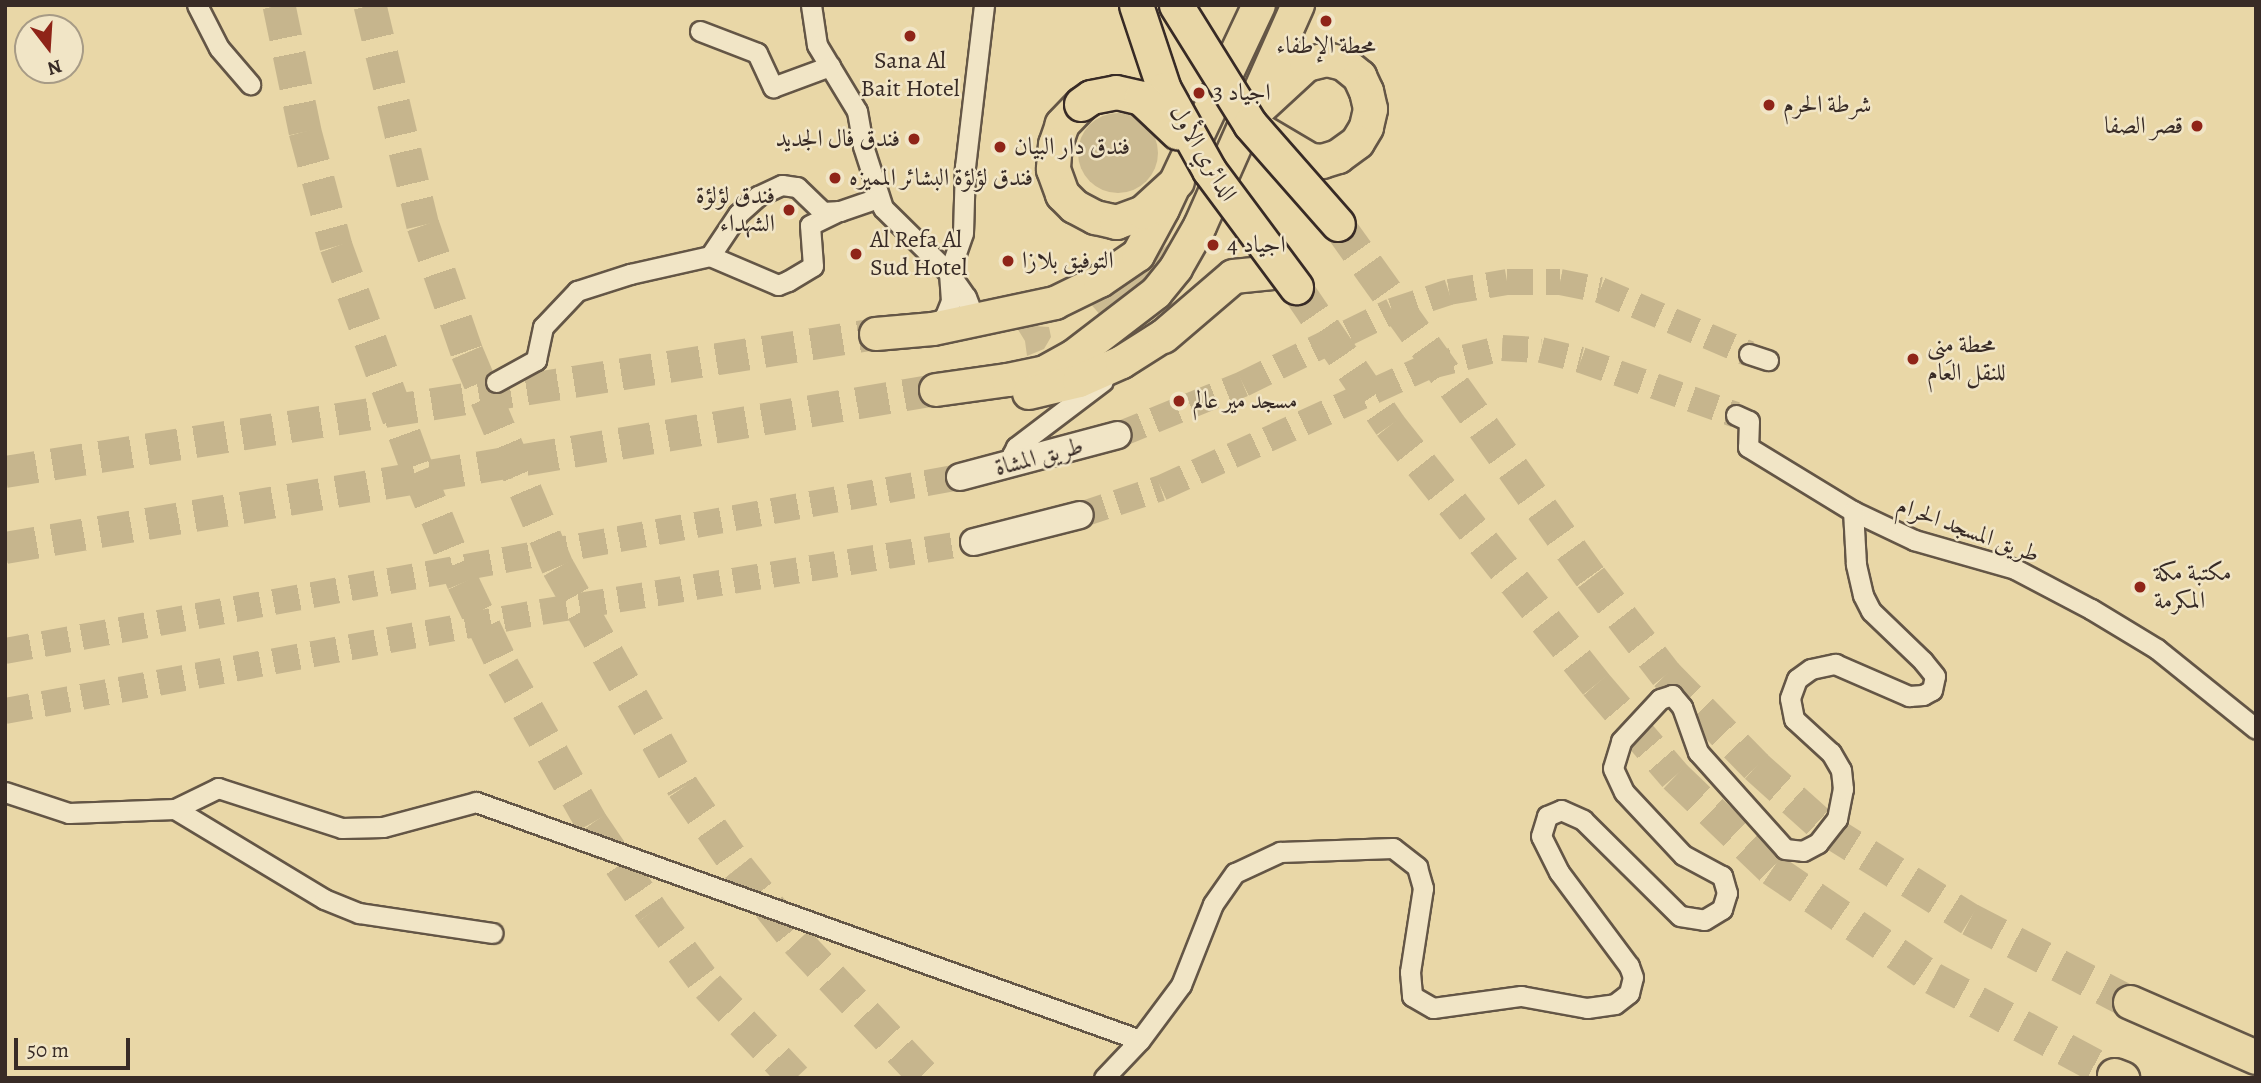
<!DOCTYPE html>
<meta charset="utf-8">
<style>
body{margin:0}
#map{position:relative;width:2261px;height:1083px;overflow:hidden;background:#e9d7a7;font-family:Alegreya,Amiri,serif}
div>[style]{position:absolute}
.green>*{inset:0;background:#cbba91}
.round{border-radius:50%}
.secondary-tunnel>*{height:26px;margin-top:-13px;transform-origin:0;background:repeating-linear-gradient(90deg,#c6b58d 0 26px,transparent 0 39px)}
.trunk-tunnel>*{height:32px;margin-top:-16px;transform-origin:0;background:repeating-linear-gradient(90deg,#c6b58d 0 32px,transparent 0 48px)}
.motorway-tunnel>*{height:33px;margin-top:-16.5px;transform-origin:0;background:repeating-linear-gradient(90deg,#c6b58d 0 33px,transparent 0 50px)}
.roads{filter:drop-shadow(2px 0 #645646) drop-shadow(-2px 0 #645646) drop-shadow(0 2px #645646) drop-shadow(0 -2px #645646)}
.minor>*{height:19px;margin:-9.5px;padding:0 9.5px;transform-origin:9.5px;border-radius:9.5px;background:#f1e5c6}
.secondary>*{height:26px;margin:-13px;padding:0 13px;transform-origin:13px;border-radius:13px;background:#f1e5c6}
.trunk>*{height:32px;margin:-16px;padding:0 16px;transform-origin:16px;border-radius:16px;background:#e9d7a7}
.motorway>*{height:33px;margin:-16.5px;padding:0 16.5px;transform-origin:16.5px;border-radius:16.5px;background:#e9d7a7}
.bridges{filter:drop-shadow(2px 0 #382b26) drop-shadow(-2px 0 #382b26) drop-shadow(0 2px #382b26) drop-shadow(0 -2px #382b26)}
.motorway-bridge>*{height:33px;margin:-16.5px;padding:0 16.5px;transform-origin:16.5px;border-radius:16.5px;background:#e9d7a7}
.dots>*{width:19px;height:19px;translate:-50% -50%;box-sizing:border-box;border:4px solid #f1e5c6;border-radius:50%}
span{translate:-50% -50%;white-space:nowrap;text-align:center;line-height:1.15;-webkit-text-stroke:5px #f1e5c6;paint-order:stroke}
.poi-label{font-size:24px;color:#382b26}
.left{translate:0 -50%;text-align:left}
.right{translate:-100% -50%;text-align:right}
.street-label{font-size:24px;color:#382b26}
.frame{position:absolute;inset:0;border:7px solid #382b26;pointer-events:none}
.north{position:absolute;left:14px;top:14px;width:70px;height:70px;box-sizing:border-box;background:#f1e5c6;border:2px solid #a79b86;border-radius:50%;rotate:163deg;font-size:19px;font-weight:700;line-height:28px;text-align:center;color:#382b26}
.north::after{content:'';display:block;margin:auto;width:24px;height:32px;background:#8f2418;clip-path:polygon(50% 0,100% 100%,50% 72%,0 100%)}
.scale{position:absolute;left:14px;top:1038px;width:116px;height:32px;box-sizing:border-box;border:4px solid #382b26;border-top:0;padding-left:9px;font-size:21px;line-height:24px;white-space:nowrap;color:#382b26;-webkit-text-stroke:5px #f1e5c6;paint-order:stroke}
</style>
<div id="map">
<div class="green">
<div class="round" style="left:1078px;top:113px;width:80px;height:80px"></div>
<div style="clip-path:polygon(1176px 237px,1142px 285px,1102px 317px,1089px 302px,1134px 274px)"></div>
<div style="clip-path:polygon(1034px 326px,1049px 327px,1051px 337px,1044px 349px,1027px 356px,1025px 341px,1017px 328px)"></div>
</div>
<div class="secondary-tunnel">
<div style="left:1118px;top:435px;width:135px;rotate:-22.2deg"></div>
<div style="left:1243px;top:384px;width:166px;rotate:-26.1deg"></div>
<div style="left:1392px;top:311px;width:60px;rotate:-18.4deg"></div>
<div style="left:1449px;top:292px;width:59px;rotate:-9.8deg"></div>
<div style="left:1507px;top:282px;width:53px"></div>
<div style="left:1560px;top:282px;width:41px;rotate:11.3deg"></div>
<div style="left:1600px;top:290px;width:162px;rotate:23.2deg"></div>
<div style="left:1080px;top:515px;width:85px;rotate:-18.4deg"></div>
<div style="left:1161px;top:488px;width:292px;rotate:-24.5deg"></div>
<div style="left:1427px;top:367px;width:77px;rotate:-14.2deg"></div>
<div style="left:1502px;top:348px;width:39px;rotate:3deg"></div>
<div style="left:1541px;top:350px;width:41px;rotate:14deg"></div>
<div style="left:1581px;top:360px;width:164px;rotate:19.5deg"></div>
<div style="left:5px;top:651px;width:971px;rotate:-10.33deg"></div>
<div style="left:5px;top:711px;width:545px;rotate:-10.46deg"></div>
<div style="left:541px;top:612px;width:439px;rotate:-9.2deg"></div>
</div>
<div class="trunk-tunnel">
<div style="left:5px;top:472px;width:882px;rotate:-9deg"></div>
<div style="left:5px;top:548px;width:944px;rotate:-9.63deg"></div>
</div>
<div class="motorway-tunnel">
<div style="left:279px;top:5px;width:129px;rotate:78.3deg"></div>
<div style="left:305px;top:131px;width:119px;rotate:74.9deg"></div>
<div style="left:336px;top:246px;width:239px;rotate:70deg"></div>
<div style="left:418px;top:471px;width:120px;rotate:67.9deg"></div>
<div style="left:463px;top:582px;width:93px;rotate:64.5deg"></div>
<div style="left:503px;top:666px;width:180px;rotate:60.5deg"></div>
<div style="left:592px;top:823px;width:107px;rotate:55.7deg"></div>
<div style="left:652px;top:911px;width:94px;rotate:53.3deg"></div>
<div style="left:708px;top:986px;width:127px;rotate:46.6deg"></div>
<div style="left:370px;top:5px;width:226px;rotate:76.5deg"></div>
<div style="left:423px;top:225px;width:134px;rotate:70.9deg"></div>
<div style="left:467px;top:352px;width:233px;rotate:67.1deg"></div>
<div style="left:558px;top:567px;width:253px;rotate:60.4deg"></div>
<div style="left:683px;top:787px;width:97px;rotate:55.5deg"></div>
<div style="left:738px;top:867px;width:95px;rotate:51.4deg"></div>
<div style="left:797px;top:941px;width:188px;rotate:46.7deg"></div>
<div style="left:1338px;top:224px;width:434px;rotate:54.4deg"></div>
<div style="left:1591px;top:577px;width:123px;rotate:52.3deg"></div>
<div style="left:1666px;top:674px;width:129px;rotate:45.6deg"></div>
<div style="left:1756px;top:766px;width:93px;rotate:41.9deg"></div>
<div style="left:1825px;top:828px;width:171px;rotate:32.1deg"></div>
<div style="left:1970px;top:919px;width:180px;rotate:27.4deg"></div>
<div style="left:1296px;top:287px;width:167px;rotate:55.7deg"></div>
<div style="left:1390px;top:425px;width:331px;rotate:51.5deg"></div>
<div style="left:1596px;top:684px;width:121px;rotate:49.3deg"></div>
<div style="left:1675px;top:776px;width:134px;rotate:43.8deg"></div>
<div style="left:1772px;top:869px;width:194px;rotate:34.1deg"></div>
<div style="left:1933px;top:978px;width:205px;rotate:28.2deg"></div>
</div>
<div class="roads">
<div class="minor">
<div style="left:197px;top:5px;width:48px;rotate:62.9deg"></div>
<div style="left:219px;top:48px;width:48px;rotate:49.3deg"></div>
<div style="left:811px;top:5px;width:40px;rotate:81.5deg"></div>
<div style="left:817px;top:45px;width:77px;rotate:58.8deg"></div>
<div style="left:857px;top:111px;width:36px;rotate:80deg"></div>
<div style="left:863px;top:146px;width:65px;rotate:72.1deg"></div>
<div style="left:883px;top:208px;width:93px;rotate:44.6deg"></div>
<div style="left:949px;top:273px;width:29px;rotate:55deg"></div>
<div style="left:966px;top:297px;width:26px;rotate:69deg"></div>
<div style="left:700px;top:31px;width:61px;rotate:21.1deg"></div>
<div style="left:757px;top:53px;width:38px;rotate:65deg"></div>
<div style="left:773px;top:87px;width:61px;rotate:-20.2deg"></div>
<div style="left:710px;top:256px;width:74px;rotate:23.1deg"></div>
<div style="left:778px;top:285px;width:11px;rotate:-22deg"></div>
<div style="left:788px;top:281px;width:29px;rotate:-31deg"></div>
<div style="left:813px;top:266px;width:41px;rotate:-94.2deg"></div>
<div style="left:810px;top:225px;width:32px;rotate:-26deg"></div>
<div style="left:933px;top:329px;width:18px;rotate:-47deg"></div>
<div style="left:945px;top:316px;width:16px;rotate:-68deg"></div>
<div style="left:951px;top:301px;width:28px;rotate:-94deg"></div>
<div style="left:949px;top:273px;width:42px;rotate:-70.7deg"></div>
<div style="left:963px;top:233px;width:66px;rotate:-88.3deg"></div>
<div style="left:965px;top:167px;width:163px;rotate:-83.3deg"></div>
<div style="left:1749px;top:354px;width:20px;rotate:18deg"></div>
<div style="left:496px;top:382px;width:46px;rotate:-28.8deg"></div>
<div style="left:536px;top:360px;width:34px;rotate:-78deg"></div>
<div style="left:543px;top:327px;width:50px;rotate:-46.6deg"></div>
<div style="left:577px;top:291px;width:56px;rotate:-17.8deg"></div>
<div style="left:630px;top:274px;width:82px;rotate:-12.7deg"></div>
<div style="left:710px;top:256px;width:50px;rotate:-56.3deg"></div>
<div style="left:738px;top:214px;width:27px;rotate:-42deg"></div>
<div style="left:758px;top:196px;width:26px;rotate:-25deg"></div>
<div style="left:782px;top:185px;width:15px;rotate:8deg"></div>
<div style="left:797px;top:187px;width:36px;rotate:44deg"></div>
<div style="left:823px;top:212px;width:17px;rotate:-3deg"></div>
<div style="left:840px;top:211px;width:40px;rotate:-18.9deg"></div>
<div style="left:1736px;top:415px;width:14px;rotate:25deg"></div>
<div style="left:1749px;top:421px;width:26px;rotate:92deg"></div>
<div style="left:1748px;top:447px;width:123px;rotate:31.4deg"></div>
<div style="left:1853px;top:511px;width:68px;rotate:25.4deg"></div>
<div style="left:1914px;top:540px;width:105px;rotate:16deg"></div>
<div style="left:2015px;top:569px;width:86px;rotate:27.8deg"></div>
<div style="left:2091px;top:609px;width:77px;rotate:31.2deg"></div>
<div style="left:2157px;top:649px;width:127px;rotate:38.9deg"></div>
<div style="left:1013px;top:465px;width:10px;rotate:-96deg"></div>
<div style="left:1012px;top:455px;width:9px;rotate:-63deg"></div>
<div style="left:1016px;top:447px;width:109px;rotate:-37.2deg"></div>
<div style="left:5px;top:792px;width:67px;rotate:18.2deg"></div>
<div style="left:69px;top:813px;width:106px;rotate:-2.2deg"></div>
<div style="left:175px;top:809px;width:174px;rotate:31.1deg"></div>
<div style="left:324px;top:899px;width:38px;rotate:22deg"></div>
<div style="left:359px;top:913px;width:135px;rotate:8.5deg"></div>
<div style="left:175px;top:809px;width:48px;rotate:-26deg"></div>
<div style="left:218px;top:788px;width:130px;rotate:17.9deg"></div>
<div style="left:342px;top:828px;width:41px;rotate:-1.4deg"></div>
<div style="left:383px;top:827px;width:96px;rotate:-15deg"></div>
<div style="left:476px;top:802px;width:705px;rotate:19.72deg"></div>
<div style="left:1104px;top:1078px;width:52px;rotate:-46.5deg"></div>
<div style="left:1140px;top:1040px;width:69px;rotate:-53.3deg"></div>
<div style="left:1181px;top:985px;width:87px;rotate:-68.4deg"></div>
<div style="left:1213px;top:904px;width:38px;rotate:-55deg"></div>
<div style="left:1235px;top:873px;width:50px;rotate:-25deg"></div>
<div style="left:1280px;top:852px;width:113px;rotate:-2deg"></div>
<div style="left:1393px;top:848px;width:31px;rotate:38deg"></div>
<div style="left:1417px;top:867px;width:22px;rotate:74deg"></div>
<div style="left:1423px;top:888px;width:85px;rotate:98.8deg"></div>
<div style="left:1410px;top:972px;width:24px;rotate:85deg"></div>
<div style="left:1412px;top:996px;width:24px;rotate:30deg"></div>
<div style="left:1433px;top:1008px;width:89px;rotate:-7.8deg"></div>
<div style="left:1521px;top:996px;width:67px;rotate:10.3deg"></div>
<div style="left:1587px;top:1008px;width:28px;rotate:-8deg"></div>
<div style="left:1615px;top:1004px;width:18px;rotate:-38deg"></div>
<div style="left:1629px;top:993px;width:16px;rotate:-76deg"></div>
<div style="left:1633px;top:977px;width:12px;rotate:-110deg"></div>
<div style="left:1629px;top:966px;width:117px;rotate:-126.7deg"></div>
<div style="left:1559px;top:872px;width:40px;rotate:-116.6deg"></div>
<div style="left:1541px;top:836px;width:21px;rotate:-73deg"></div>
<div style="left:1547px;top:816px;width:15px;rotate:-23deg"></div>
<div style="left:1561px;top:810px;width:24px;rotate:24deg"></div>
<div style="left:1583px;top:820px;width:136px;rotate:44.7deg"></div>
<div style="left:1680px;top:916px;width:24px;rotate:9deg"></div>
<div style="left:1704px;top:920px;width:21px;rotate:-31deg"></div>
<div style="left:1722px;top:909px;width:17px;rotate:-73deg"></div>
<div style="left:1727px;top:893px;width:18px;rotate:-106deg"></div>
<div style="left:1722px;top:876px;width:44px;rotate:-151.7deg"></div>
<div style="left:1683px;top:855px;width:86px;rotate:-133.1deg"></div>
<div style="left:1624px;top:792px;width:26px;rotate:-115deg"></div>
<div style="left:1613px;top:768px;width:28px;rotate:-73deg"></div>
<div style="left:1621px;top:741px;width:57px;rotate:-47.1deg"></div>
<div style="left:1660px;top:699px;width:13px;rotate:-18deg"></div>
<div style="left:1672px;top:695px;width:16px;rotate:50deg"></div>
<div style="left:1682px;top:707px;width:48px;rotate:70.4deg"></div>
<div style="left:1698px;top:752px;width:130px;rotate:48.1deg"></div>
<div style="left:1785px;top:849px;width:18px;rotate:6deg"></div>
<div style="left:1803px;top:851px;width:17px;rotate:-28deg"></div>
<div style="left:1818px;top:843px;width:31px;rotate:-52deg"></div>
<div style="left:1837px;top:819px;width:31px;rotate:-79deg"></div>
<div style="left:1843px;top:789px;width:19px;rotate:-96deg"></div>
<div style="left:1841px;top:770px;width:20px;rotate:-120deg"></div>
<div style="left:1831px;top:753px;width:50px;rotate:-137.4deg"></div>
<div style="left:1794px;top:719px;width:21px;rotate:-101deg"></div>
<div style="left:1790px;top:698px;width:20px;rotate:-70deg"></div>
<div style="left:1797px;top:679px;width:17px;rotate:-36deg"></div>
<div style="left:1811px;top:669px;width:25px;rotate:-12deg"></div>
<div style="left:1835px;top:664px;width:81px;rotate:23.4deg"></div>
<div style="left:1909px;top:696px;width:14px;rotate:-4deg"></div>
<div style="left:1923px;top:695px;width:10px;rotate:-29deg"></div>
<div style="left:1932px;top:690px;width:14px;rotate:-78deg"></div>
<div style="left:1935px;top:676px;width:19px;rotate:-129deg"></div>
<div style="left:1923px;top:661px;width:72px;rotate:-136.1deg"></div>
<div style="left:1871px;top:611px;width:18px;rotate:-117deg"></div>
<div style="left:1863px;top:595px;width:32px;rotate:-103deg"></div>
<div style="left:1856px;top:564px;width:53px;rotate:-93.2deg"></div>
</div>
<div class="secondary">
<div style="left:960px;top:477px;width:163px;rotate:-14.9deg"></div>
<div style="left:974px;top:542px;width:109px;rotate:-14.3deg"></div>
</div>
<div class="trunk">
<div style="left:876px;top:334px;width:57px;rotate:-5deg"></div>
<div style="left:933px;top:329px;width:125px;rotate:-12deg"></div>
<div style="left:1055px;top:303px;width:50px;rotate:-26.1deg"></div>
<div style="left:1100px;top:281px;width:46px;rotate:-34.4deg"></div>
<div style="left:1138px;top:255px;width:52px;rotate:-61.5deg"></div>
<div style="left:1163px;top:209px;width:225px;rotate:-64.8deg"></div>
<div style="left:936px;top:390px;width:73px;rotate:-7.9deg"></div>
<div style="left:1008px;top:380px;width:38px;rotate:-12deg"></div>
<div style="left:1045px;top:372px;width:33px;rotate:-29deg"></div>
<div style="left:1074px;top:356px;width:103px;rotate:-37.5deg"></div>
<div style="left:1156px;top:293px;width:32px;rotate:-51deg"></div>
<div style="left:1176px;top:268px;width:48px;rotate:-60.3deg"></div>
<div style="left:1200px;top:226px;width:242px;rotate:-66.1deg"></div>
<div style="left:1029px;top:393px;width:51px;rotate:-13.5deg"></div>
<div style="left:1079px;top:381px;width:47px;rotate:-23.8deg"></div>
<div style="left:1122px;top:362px;width:49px;rotate:-32.4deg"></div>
</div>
<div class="motorway">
<div style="left:1081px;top:104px;width:28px;rotate:134deg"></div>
<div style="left:1062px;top:124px;width:21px;rotate:109deg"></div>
<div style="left:1055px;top:144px;width:25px;rotate:95deg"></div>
<div style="left:1053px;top:169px;width:27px;rotate:70deg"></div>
<div style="left:1062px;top:194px;width:17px;rotate:45deg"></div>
<div style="left:1074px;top:206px;width:24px;rotate:28deg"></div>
<div style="left:1095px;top:217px;width:22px;rotate:13deg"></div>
<div style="left:1116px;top:222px;width:29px;rotate:-20deg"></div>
<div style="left:1143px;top:212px;width:46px;rotate:-42.4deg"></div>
<div style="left:1245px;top:120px;width:83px;rotate:-42.6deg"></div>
<div style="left:1306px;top:64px;width:21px;rotate:-14deg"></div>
<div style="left:1326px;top:59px;width:17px;rotate:13deg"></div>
<div style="left:1343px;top:63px;width:21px;rotate:39deg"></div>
<div style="left:1359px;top:76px;width:17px;rotate:65deg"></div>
<div style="left:1366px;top:91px;width:18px;rotate:77deg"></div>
<div style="left:1370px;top:109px;width:18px;rotate:103deg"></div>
<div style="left:1366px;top:127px;width:17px;rotate:121deg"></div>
<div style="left:1357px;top:142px;width:24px;rotate:144deg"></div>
<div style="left:1338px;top:156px;width:17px;rotate:163deg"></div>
<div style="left:1322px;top:161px;width:12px;rotate:-175deg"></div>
<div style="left:1310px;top:160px;width:57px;rotate:-149.4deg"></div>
<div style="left:1163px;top:336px;width:92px;rotate:-40.6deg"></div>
<div style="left:1233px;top:276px;width:49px;rotate:-5.8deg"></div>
<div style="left:2130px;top:1002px;width:137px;rotate:23.6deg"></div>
<div style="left:2114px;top:1075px;width:9px;rotate:21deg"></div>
</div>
</div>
<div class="bridges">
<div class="motorway-bridge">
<div style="left:1136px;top:5px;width:89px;rotate:71.6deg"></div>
<div style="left:1164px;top:89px;width:93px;rotate:60.9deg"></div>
<div style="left:1209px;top:170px;width:146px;rotate:53.4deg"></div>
<div style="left:1176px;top:5px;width:140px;rotate:58.1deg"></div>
<div style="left:1250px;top:124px;width:133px;rotate:48.7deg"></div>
<div style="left:1081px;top:104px;width:12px;rotate:-35deg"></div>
<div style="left:1091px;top:97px;width:25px;rotate:-11deg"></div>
<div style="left:1116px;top:92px;width:26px;rotate:13deg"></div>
<div style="left:1141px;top:98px;width:50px;rotate:43.4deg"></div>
</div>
</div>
<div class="dots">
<div style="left:1326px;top:21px;background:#8f2418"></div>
<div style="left:910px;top:36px;background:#8f2418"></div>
<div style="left:1199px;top:93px;background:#8f2418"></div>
<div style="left:1769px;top:105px;background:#8f2418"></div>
<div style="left:2197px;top:126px;background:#8f2418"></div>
<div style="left:914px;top:139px;background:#8f2418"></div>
<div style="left:1000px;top:147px;background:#8f2418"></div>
<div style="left:835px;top:178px;background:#8f2418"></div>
<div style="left:789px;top:210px;background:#8f2418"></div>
<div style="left:1213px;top:245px;background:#8f2418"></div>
<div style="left:856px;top:254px;background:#8f2418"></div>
<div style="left:1008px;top:261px;background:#8f2418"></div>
<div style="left:1913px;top:359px;background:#8f2418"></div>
<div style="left:1179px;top:401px;background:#8f2418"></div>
<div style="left:2140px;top:587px;background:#8f2418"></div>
</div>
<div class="poi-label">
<span style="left:1326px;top:46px">محطة الإطفاء</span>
<span style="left:910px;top:75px">Sana Al<br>Bait Hotel</span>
<span class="left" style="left:1213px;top:93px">اجياد 3</span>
<span class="left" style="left:1783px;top:105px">شرطة الحرم</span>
<span class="right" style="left:2183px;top:126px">قصر الصفا</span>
<span class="right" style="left:900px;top:139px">فندق فال الجديد</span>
<span class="left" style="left:1014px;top:147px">فندق دار البيان</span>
<span class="left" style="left:849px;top:178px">فندق لؤلؤة البشائر المميزه</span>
<span class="right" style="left:775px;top:210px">فندق لؤلؤة<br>الشهداء</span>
<span class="left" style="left:870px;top:254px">Al Refa Al<br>Sud Hotel</span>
<span class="left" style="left:1227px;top:245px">اجياد 4</span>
<span class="left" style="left:1022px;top:261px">التوفيق بلازا</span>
<span class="left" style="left:1927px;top:359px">محطة مِنى<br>للنقل العام</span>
<span class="left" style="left:1193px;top:401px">مسجد مير عالم</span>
<span class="left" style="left:2154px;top:587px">مكتبة مكة<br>المكرمة</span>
</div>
<div class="street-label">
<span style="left:1203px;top:153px;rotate:59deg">الدائري الأول</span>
<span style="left:1039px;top:457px;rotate:-15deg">طريق المشاة</span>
<span style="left:1968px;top:530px;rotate:20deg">طريق المسجد الحرام</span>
</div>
<div class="frame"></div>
<div class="north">N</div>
<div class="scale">50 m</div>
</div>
